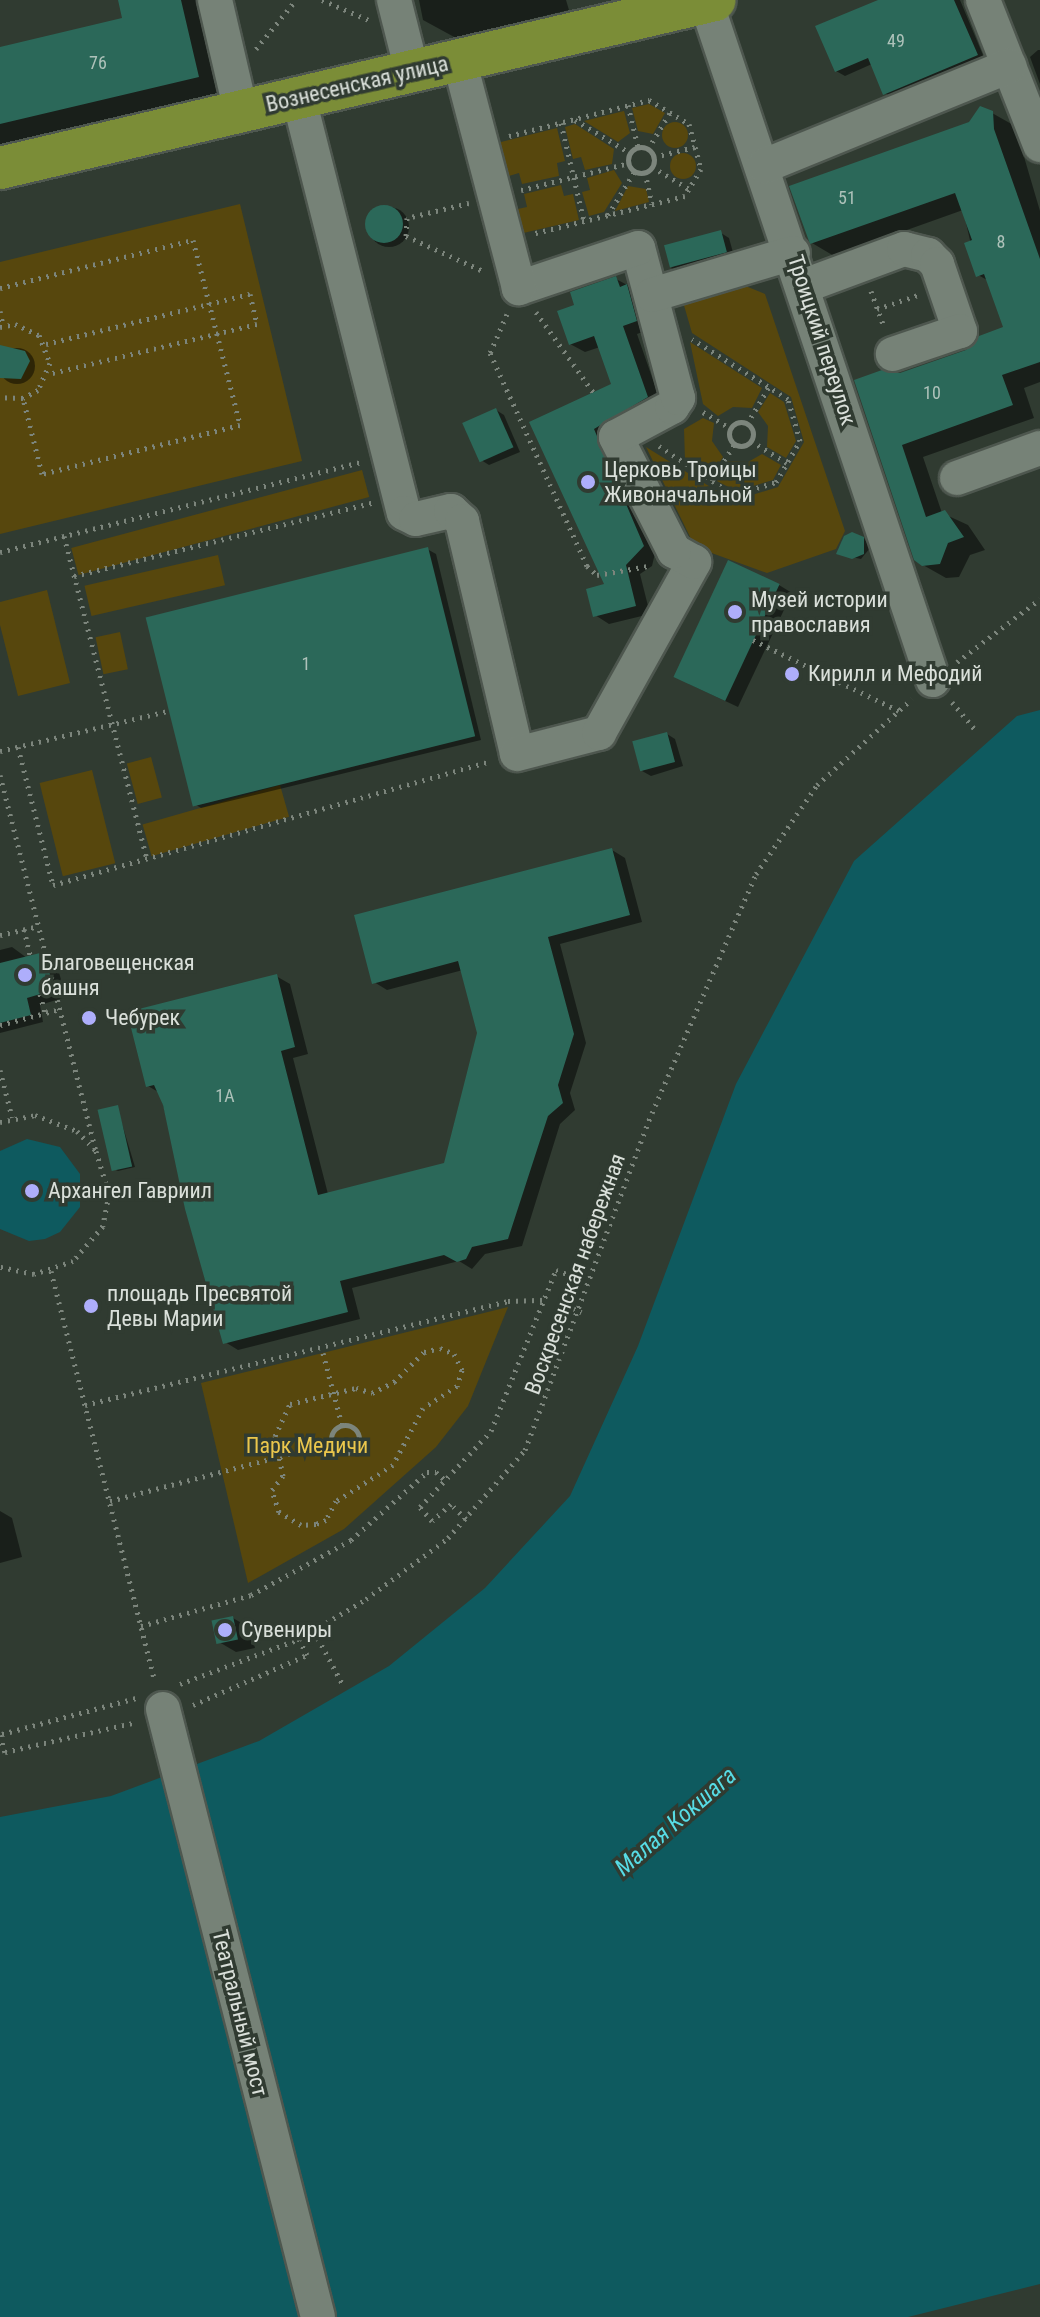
<!DOCTYPE html>
<meta charset="utf-8">
<style>
body{margin:0}
#map{position:relative;width:1040px;height:2317px;overflow:hidden;background:#303b31;font-family:"Roboto Condensed",sans-serif}
div>[style]{position:absolute}
.green>*{inset:0;background:#57470d;transform-origin:0 0}
.round{border-radius:50%}
.water>*{inset:0;background:#0e5a5f}
.shadow>*{inset:0;background:#0007}
.building>*{inset:0;background:#2b6859;transform-origin:0 0}
.path>*{height:5px;margin-top:-2.5px;transform-origin:0;background:repeating-linear-gradient(90deg,#7c857c 0 2px,transparent 0 8px)}
.path>.ring{margin:-2.5px;padding:0;box-sizing:content-box;background:none;border:5px solid #7c857c;border-radius:50%}
.roads{filter:drop-shadow(2px 0 #4e574f) drop-shadow(-2px 0 #4e574f) drop-shadow(0 2px #4e574f) drop-shadow(0 -2px #4e574f)}
.minor>*{height:34px;margin:-17px;padding:0 17px;transform-origin:17px;border-radius:17px;background:#768277}
.major>*{height:42px;margin:-21px;padding:0 21px;transform-origin:21px;border-radius:21px;background:#7b8d37}
.bridges{filter:drop-shadow(2px 0 #4e574f) drop-shadow(-2px 0 #4e574f) drop-shadow(0 2px #4e574f) drop-shadow(0 -2px #4e574f)}
.minor-bridge>*{height:34px;margin:-17px;padding:0 17px;transform-origin:17px;border-radius:17px;background:#768277}
.dots>*{width:22px;height:22px;translate:-50% -50%;box-sizing:border-box;border:4px solid #303b31;border-radius:50%}
span{translate:-50% -50%;white-space:nowrap;text-align:center;line-height:1.15;-webkit-text-stroke:7px #303b31;paint-order:stroke}
.number-label{font-size:18px;color:#aec2ba}
.number-label span{-webkit-text-stroke-width:0}
.street-label{font-size:22px;color:#dae0da}
.poi-label{font-size:22px;color:#dae0da}
.left{translate:0 -50%;text-align:left}
.park-label{font-size:22px;color:#ebc74c}
.water-label{font-size:24px;color:#57dce5;font-style:italic}
</style>
<div id="map">
<div class="green">
<div style="clip-path:polygon(649px 104px,665px 113px,653px 134px,638px 131px,632px 108px)"></div>
<div style="clip-path:polygon(624px 111px,630px 133px,618px 142px,584px 121px)"></div>
<div class="round" style="left:662px;top:122px;width:26px;height:26px"></div>
<div style="clip-path:polygon(575px 124px,614px 149px,612px 164px,585px 170px,581px 157px,573px 159px,565px 127px)"></div>
<div style="clip-path:polygon(557px 128px,565px 161px,557px 163px,559px 176px,522px 184px,519px 173px,505px 177px,497px 143px)"></div>
<div class="round" style="left:670px;top:153px;width:26px;height:26px"></div>
<div style="clip-path:polygon(614px 170px,622px 183px,604px 212px,589px 216px,582px 192px,590px 190px,587px 178px)"></div>
<div style="clip-path:polygon(561px 185px,564px 196px,573px 194px,579px 220px,519px 234px,513px 210px,527px 207px,524px 194px)"></div>
<div style="clip-path:polygon(628px 186px,646px 189px,649px 202px,615px 211px)"></div>
<div style="clip-path:polygon(240px 204px,302px 461px,0 534px,0 262px)"></div>
<div style="clip-path:polygon(743px 285px,765px 294px,845px 531px,836px 549px,767px 573px,695px 547px,646px 447px,733px 501px,778px 487px,804px 442px,791px 397px,692px 333px,683px 302px)"></div>
<div style="clip-path:polygon(690px 342px,762px 388px,752px 408px,733px 407px,718px 416px,703px 404px)"></div>
<div style="clip-path:polygon(770px 393px,784px 402px,796px 441px,786px 458px,767px 447px,768px 426px,758px 412px)"></div>
<div style="clip-path:polygon(703px 418px,714px 423px,712px 441px,723px 457px,711px 476px,685px 460px,684px 429px)"></div>
<div style="clip-path:polygon(762px 454px,781px 465px,773px 480px,736px 491px,717px 481px,728px 461px,748px 462px)"></div>
<div style="left:362px;top:470px;width:28px;height:301px;rotate:75deg"></div>
<div style="left:218px;top:555px;width:31px;height:137px;rotate:77deg"></div>
<div style="clip-path:polygon(47px 590px,70px 683px,18px 696px,0 625px,0 602px)"></div>
<div style="left:120px;top:632px;width:38px;height:25px;rotate:78deg"></div>
<div style="left:151px;top:757px;width:42px;height:25px;rotate:75deg"></div>
<div style="left:92px;top:770px;width:96px;height:54px;rotate:76deg"></div>
<div style="left:280px;top:785px;width:33px;height:143px;rotate:74deg"></div>
<div style="clip-path:polygon(508px 1307px,468px 1406px,436px 1447px,344px 1529px,248px 1583px,201px 1383px)"></div>
</div>
<div class="water">
<div style="clip-path:polygon(1040px 710px,1040px 2284px,908px 2317px,0 2317px,0 1817px,111px 1796px,259px 1741px,389px 1666px,485px 1588px,570px 1496px,638px 1346px,736px 1084px,854px 861px,1017px 716px)"></div>
<div style="clip-path:polygon(27px 1139px,60px 1147px,80px 1174px,80px 1207px,60px 1232px,45px 1239px,29px 1241px,0 1229px,0 1151px)"></div>
</div>
<div class="shadow">
<div style="clip-path:polygon(120px 0,198px 0,231px 95px,0 150px,0 49px,124px 19px)"></div>
<div style="clip-path:polygon(419px 0,566px 0,569px 10px,456px 38px,423px 20px)"></div>
<div style="clip-path:polygon(883px 0,960px 0,985px 60px,893px 98px,885px 93px,872px 64px,845px 76px,836px 71px)"></div>
<div style="clip-path:polygon(1038px 50px,1040px 50px,1040px 84px,1030px 57px)"></div>
<div style="clip-path:polygon(992px 113px,1015px 126px,1040px 211px,1040px 382px,1024px 388px,1034px 418px,923px 457px,942px 513px,968px 525px,985px 550px,970px 555px,959px 577px,946px 578px,923px 565px,856px 381px,900px 375px,968px 352px,1005px 328px,989px 281px,978px 275px,963px 210px,834px 256px,812px 243px,971px 123px)"></div>
<div class="round" style="left:369px;top:207px;width:40px;height:40px"></div>
<div style="clip-path:polygon(721px 233px,729px 238px,734px 256px,680px 272px,671px 268px)"></div>
<div style="clip-path:polygon(616px 279px,631px 287px,651px 329px,637px 334px,662px 406px,608px 438px,657px 545px,652px 566px,640px 574px,650px 614px,609px 624px,595px 615px,607px 586px,532px 423px,614px 385px,600px 347px,585px 352px,570px 344px,577px 307px)"></div>
<div class="round" style="left:-1px;top:348px;width:36px;height:36px"></div>
<div style="clip-path:polygon(496px 410px,504px 415px,520px 452px,489px 465px,481px 460px)"></div>
<div style="clip-path:polygon(864px 538px,870px 548px,861px 559px,842px 555px)"></div>
<div style="clip-path:polygon(427px 549px,436px 554px,481px 740px,201px 808px,193px 803px)"></div>
<div style="clip-path:polygon(779px 585px,792px 593px,738px 707px,689px 684px)"></div>
<div style="clip-path:polygon(667px 734px,675px 739px,683px 766px,651px 776px,642px 771px)"></div>
<div style="clip-path:polygon(612px 850px,625px 858px,642px 922px,560px 944px,586px 1043px,570px 1093px,575px 1110px,560px 1124px,522px 1246px,485px 1254px,472px 1269px,459px 1261px,352px 1288px,360px 1319px,238px 1350px,225px 1342px,160px 1093px,148px 1086px,276px 976px,290px 984px,308px 1054px,293px 1058px,328px 1194px,446px 1165px,479px 1033px,463px 970px,387px 990px,374px 982px)"></div>
<div style="clip-path:polygon(12px 947px,27px 958px,43px 954px,56px 962px,66px 997px,40px 1005px,43px 1022px,0 1033px,0 950px)"></div>
<div style="clip-path:polygon(117px 1107px,135px 1167px,118px 1171px,114px 1169px)"></div>
<div style="clip-path:polygon(0 1511px,12px 1518px,22px 1557px,0 1563px)"></div>
<div style="clip-path:polygon(233px 1618px,250px 1628px,255px 1648px,236px 1652px,219px 1642px)"></div>
</div>
<div class="building">
<div style="clip-path:polygon(118px 0,181px 0,199px 77px,0 124px,0 47px,122px 18px)"></div>
<div style="clip-path:polygon(878px 0,954px 0,978px 55px,883px 95px,868px 58px,835px 72px,815px 26px)"></div>
<div style="clip-path:polygon(980px 106px,993px 111px,994px 129px,1040px 259px,1040px 362px,1002px 375px,1013px 405px,902px 445px,926px 517px,945px 510px,964px 537px,948px 543px,940px 564px,922px 566px,914px 560px,854px 380px,882px 370px,900px 373px,966px 350px,979px 336px,1003px 327px,984px 274px,976px 277px,964px 243px,972px 240px,955px 193px,810px 244px,789px 186px,969px 122px)"></div>
<div class="round" style="left:365px;top:205px;width:38px;height:38px"></div>
<div style="left:721px;top:230px;width:23px;height:59px;rotate:75deg"></div>
<div style="clip-path:polygon(616px 276px,620px 287px,627px 284px,637px 321px,623px 326px,648px 397px,594px 429px,644px 546px,626px 565px,636px 606px,593px 617px,586px 589px,604px 584px,529px 422px,611px 384px,594px 336px,569px 345px,557px 311px,574px 305px,570px 292px)"></div>
<div style="clip-path:polygon(0 345px,25px 351px,30px 361px,21px 379px,0 378px)"></div>
<div style="left:496px;top:408px;width:43px;height:37px;rotate:66deg"></div>
<div style="clip-path:polygon(852px 532px,864px 537px,864px 554px,852px 559px,836px 554px,844px 536px)"></div>
<div style="left:428px;top:547px;width:195px;height:291px;rotate:76deg"></div>
<div style="left:728px;top:560px;width:57px;height:129px;rotate:25deg"></div>
<div style="left:667px;top:732px;width:31px;height:36px;rotate:75deg"></div>
<div style="clip-path:polygon(612px 848px,630px 915px,548px 937px,574px 1034px,558px 1085px,563px 1103px,548px 1116px,508px 1239px,472px 1247px,466px 1259px,457px 1262px,444px 1255px,340px 1281px,348px 1312px,223px 1344px,185px 1209px,163px 1105px,154px 1085px,146px 1087px,127px 1012px,277px 974px,295px 1047px,281px 1051px,318px 1195px,444px 1163px,477px 1033px,458px 961px,372px 984px,354px 915px)"></div>
<div style="clip-path:polygon(44px 952px,54px 990px,27px 998px,31px 1015px,0 1023px,0 963px)"></div>
<div style="left:118px;top:1105px;width:63px;height:21px;rotate:77deg"></div>
<div style="left:233px;top:1616px;width:24px;height:22px;rotate:78deg"></div>
</div>
<div class="path">
<div style="left:322px;top:0;width:51px;rotate:23.1deg"></div>
<div style="left:256px;top:49px;width:63px;rotate:-50.8deg"></div>
<div style="left:628px;top:105px;width:43px;rotate:76.6deg"></div>
<div style="left:575px;top:120px;width:64px;rotate:31deg"></div>
<div style="left:561px;top:123px;width:101px;rotate:76.8deg"></div>
<div style="left:509px;top:136px;width:145px;rotate:-14.4deg"></div>
<div style="left:649px;top:100px;width:47px;rotate:31deg"></div>
<div style="left:689px;top:124px;width:47px;rotate:75.1deg"></div>
<div style="left:701px;top:169px;width:31px;rotate:121deg"></div>
<div style="left:685px;top:196px;width:158px;rotate:166.1deg"></div>
<div class="ring" style="left:628px;top:147px;width:21px;height:21px"></div>
<div style="left:648px;top:149px;width:42px;rotate:-58.6deg"></div>
<div style="left:654px;top:157px;width:42px;rotate:-13.7deg"></div>
<div style="left:652px;top:167px;width:43px;rotate:30.7deg"></div>
<div style="left:645px;top:172px;width:33px;rotate:78deg"></div>
<div style="left:521px;top:190px;width:111px;rotate:-14deg"></div>
<div style="left:469px;top:203px;width:64px;rotate:166.4deg"></div>
<div style="left:407px;top:218px;width:18px;rotate:93deg"></div>
<div style="left:406px;top:236px;width:85px;rotate:24.4deg"></div>
<div style="left:608px;top:215px;width:52px;rotate:-58.5deg"></div>
<div style="left:0;top:288px;width:199px;rotate:-14deg"></div>
<div style="left:193px;top:240px;width:191px;rotate:75.7deg"></div>
<div style="left:240px;top:425px;width:204px;rotate:166.1deg"></div>
<div style="left:42px;top:474px;width:78px;rotate:-104deg"></div>
<div style="left:871px;top:291px;width:38px;rotate:70deg"></div>
<div style="left:877px;top:309px;width:43px;rotate:-18.9deg"></div>
<div style="left:0;top:311px;width:14px;rotate:78deg"></div>
<div style="left:536px;top:312px;width:103px;rotate:54.5deg"></div>
<div style="left:507px;top:314px;width:43px;rotate:113.6deg"></div>
<div style="left:490px;top:353px;width:234px;rotate:65.5deg"></div>
<div style="left:587px;top:566px;width:13px;rotate:42deg"></div>
<div style="left:597px;top:575px;width:52px;rotate:-10deg"></div>
<div style="left:0;top:327px;width:15px;rotate:-11deg"></div>
<div style="left:15px;top:324px;width:26px;rotate:25deg"></div>
<div style="left:39px;top:335px;width:30px;rotate:69deg"></div>
<div style="left:50px;top:363px;width:30px;rotate:114deg"></div>
<div style="left:38px;top:390px;width:17px;rotate:152deg"></div>
<div style="left:23px;top:398px;width:23px;rotate:-178deg"></div>
<div style="left:46px;top:344px;width:210px;rotate:-13.8deg"></div>
<div style="left:250px;top:294px;width:31px;rotate:77deg"></div>
<div style="left:257px;top:324px;width:215px;rotate:166.5deg"></div>
<div style="left:703px;top:412px;width:31px;rotate:31deg"></div>
<div class="ring" style="left:729px;top:422px;width:19px;height:19px"></div>
<div style="left:747px;top:424px;width:43px;rotate:-59.3deg"></div>
<div style="left:751px;top:441px;width:42px;rotate:31.4deg"></div>
<div style="left:659px;top:446px;width:90px;rotate:33.2deg"></div>
<div style="left:734px;top:495px;width:44px;rotate:-17.2deg"></div>
<div style="left:776px;top:482px;width:48px;rotate:-59.7deg"></div>
<div style="left:800px;top:441px;width:44px;rotate:-105.9deg"></div>
<div style="left:788px;top:399px;width:113px;rotate:-148deg"></div>
<div style="left:712px;top:481px;width:42px;rotate:-58.6deg"></div>
<div style="left:64px;top:536px;width:333px;rotate:75.6deg"></div>
<div style="left:0;top:552px;width:372px;rotate:-14deg"></div>
<div style="left:74px;top:576px;width:307px;rotate:-13.8deg"></div>
<div style="left:753px;top:640px;width:162px;rotate:25.9deg"></div>
<div style="left:957px;top:662px;width:104px;rotate:-37.2deg"></div>
<div style="left:952px;top:702px;width:35px;rotate:50deg"></div>
<div style="left:18px;top:747px;width:142px;rotate:75.8deg"></div>
<div style="left:53px;top:885px;width:452px;rotate:-15.8deg"></div>
<div style="left:0;top:751px;width:173px;rotate:-13.4deg"></div>
<div style="left:0;top:775px;width:388px;rotate:75.7deg"></div>
<div style="left:24px;top:929px;width:27px;rotate:77deg"></div>
<div style="left:0;top:935px;width:39px;rotate:-13deg"></div>
<div style="left:40px;top:994px;width:20px;rotate:75deg"></div>
<div style="left:0;top:1025px;width:62px;rotate:-14.9deg"></div>
<div style="left:0;top:1070px;width:49px;rotate:75.7deg"></div>
<div style="left:0;top:1122px;width:36px;rotate:-11deg"></div>
<div style="left:35px;top:1115px;width:45px;rotate:20.9deg"></div>
<div style="left:77px;top:1131px;width:28px;rotate:46deg"></div>
<div style="left:96px;top:1151px;width:45px;rotate:73.2deg"></div>
<div style="left:109px;top:1194px;width:33px;rotate:101deg"></div>
<div style="left:103px;top:1226px;width:46px;rotate:130.6deg"></div>
<div style="left:73px;top:1261px;width:41px;rotate:161.6deg"></div>
<div style="left:34px;top:1274px;width:35px;rotate:-168deg"></div>
<div style="left:51px;top:1271px;width:423px;rotate:75.8deg"></div>
<div style="left:440px;top:1348px;width:15px;rotate:23deg"></div>
<div style="left:454px;top:1354px;width:18px;rotate:63deg"></div>
<div style="left:462px;top:1370px;width:17px;rotate:107deg"></div>
<div style="left:457px;top:1386px;width:40px;rotate:147.1deg"></div>
<div style="left:423px;top:1408px;width:64px;rotate:117.8deg"></div>
<div style="left:393px;top:1465px;width:67px;rotate:147.7deg"></div>
<div style="left:336px;top:1501px;width:21px;rotate:118deg"></div>
<div style="left:326px;top:1520px;width:11px;rotate:158deg"></div>
<div style="left:316px;top:1524px;width:15px;rotate:176deg"></div>
<div style="left:301px;top:1525px;width:26px;rotate:-149deg"></div>
<div style="left:279px;top:1512px;width:23px;rotate:-108deg"></div>
<div style="left:272px;top:1490px;width:18px;rotate:-52deg"></div>
<div style="left:283px;top:1476px;width:41px;rotate:-101.3deg"></div>
<div style="left:275px;top:1436px;width:35px;rotate:-65deg"></div>
<div style="left:290px;top:1404px;width:68px;rotate:-13.6deg"></div>
<div style="left:356px;top:1388px;width:17px;rotate:17deg"></div>
<div style="left:372px;top:1393px;width:25px;rotate:-27deg"></div>
<div style="left:394px;top:1382px;width:42px;rotate:-45deg"></div>
<div style="left:424px;top:1352px;width:16px;rotate:-14deg"></div>
<div style="left:323px;top:1353px;width:74px;rotate:75.2deg"></div>
<div style="left:85px;top:1405px;width:436px;rotate:-13.8deg"></div>
<div style="left:508px;top:1301px;width:38px;rotate:-2deg"></div>
<div class="ring" style="left:331px;top:1425px;width:23px;height:23px"></div>
<div style="left:110px;top:1501px;width:228px;rotate:-14.7deg"></div>
<div style="left:466px;top:1519px;width:21px;rotate:-135deg"></div>
<div style="left:451px;top:1504px;width:25px;rotate:138deg"></div>
<div style="left:432px;top:1521px;width:18px;rotate:-131deg"></div>
<div style="left:420px;top:1507px;width:104px;rotate:-46.9deg"></div>
<div style="left:491px;top:1431px;width:174px;rotate:-68deg"></div>
<div style="left:556px;top:1270px;width:20px;rotate:20deg"></div>
<div style="left:575px;top:1277px;width:29px;rotate:108deg"></div>
<div style="left:566px;top:1305px;width:17px;rotate:25deg"></div>
<div style="left:141px;top:1626px;width:114px;rotate:-15.7deg"></div>
<div style="left:251px;top:1595px;width:114px;rotate:-28.8deg"></div>
<div style="left:351px;top:1540px;width:102px;rotate:-41.8deg"></div>
<div style="left:427px;top:1472px;width:9px"></div>
<div style="left:436px;top:1472px;width:13px;rotate:42deg"></div>
<div style="left:314px;top:1631px;width:59px;rotate:61.7deg"></div>
<div style="left:180px;top:1684px;width:127px;rotate:-20.7deg"></div>
<div style="left:193px;top:1705px;width:124px;rotate:-23.7deg"></div>
<div style="left:307px;top:1655px;width:18px;rotate:-117deg"></div>
<div style="left:299px;top:1639px;width:78px;rotate:-30.8deg"></div>
<div style="left:366px;top:1599px;width:102px;rotate:-36.6deg"></div>
<div style="left:448px;top:1538px;width:117px;rotate:-48.8deg"></div>
<div style="left:525px;top:1450px;width:360px;rotate:-69.4deg"></div>
<div style="left:652px;top:1113px;width:261px;rotate:-66.5deg"></div>
<div style="left:756px;top:874px;width:108px;rotate:-55.6deg"></div>
<div style="left:817px;top:785px;width:128px;rotate:-42.2deg"></div>
<div style="left:2px;top:1734px;width:139px;rotate:-15deg"></div>
<div style="left:0;top:1735px;width:18px;rotate:74deg"></div>
<div style="left:5px;top:1752px;width:135px;rotate:-12.8deg"></div>
</div>
<div class="roads">
<div class="minor">
<div style="left:215px;top:0;width:115px;rotate:76.9deg"></div>
<div style="left:394px;top:0;width:73px;rotate:75.8deg"></div>
<div style="left:983px;top:0;width:156px;rotate:68.5deg"></div>
<div style="left:706px;top:2px;width:715px;rotate:71.49deg"></div>
<div style="left:299px;top:99px;width:427px;rotate:75.8deg"></div>
<div style="left:404px;top:513px;width:13px;rotate:27deg"></div>
<div style="left:416px;top:519px;width:36px;rotate:-13deg"></div>
<div style="left:451px;top:511px;width:15px;rotate:42deg"></div>
<div style="left:462px;top:521px;width:239px;rotate:76.7deg"></div>
<div style="left:517px;top:754px;width:85px;rotate:-14.4deg"></div>
<div style="left:599px;top:733px;width:196px;rotate:-60.9deg"></div>
<div style="left:694px;top:562px;width:23px;rotate:-151deg"></div>
<div style="left:674px;top:551px;width:128px;rotate:-117deg"></div>
<div style="left:616px;top:437px;width:64px;rotate:-28.2deg"></div>
<div style="left:672px;top:407px;width:11px;rotate:-56deg"></div>
<div style="left:678px;top:398px;width:155px;rotate:-104.9deg"></div>
<div style="left:638px;top:248px;width:126px;rotate:161.4deg"></div>
<div style="left:519px;top:288px;width:236px;rotate:-104.7deg"></div>
<div style="left:764px;top:166px;width:265px;rotate:-22.2deg"></div>
<div style="left:804px;top:286px;width:107px;rotate:-20.3deg"></div>
<div style="left:904px;top:249px;width:25px;rotate:14deg"></div>
<div style="left:928px;top:255px;width:13px;rotate:45deg"></div>
<div style="left:937px;top:264px;width:71px;rotate:71.1deg"></div>
<div style="left:960px;top:331px;width:71px;rotate:161.1deg"></div>
<div style="left:652px;top:295px;width:147px;rotate:-16.6deg"></div>
<div style="left:957px;top:478px;width:88px;rotate:-19.9deg"></div>
</div>
<div class="major">
<div style="left:0;top:168px;width:734px;rotate:-13.22deg"></div>
</div>
</div>
<div class="bridges">
<div class="minor-bridge">
<div style="left:163px;top:1709px;width:627px;rotate:75.7deg"></div>
</div>
</div>
<div class="dots">
<div style="left:588px;top:482px;background:#aeaefb"></div>
<div style="left:735px;top:612px;background:#aeaefb"></div>
<div style="left:792px;top:674px;background:#aeaefb"></div>
<div style="left:25px;top:975px;background:#aeaefb"></div>
<div style="left:89px;top:1018px;background:#aeaefb"></div>
<div style="left:32px;top:1191px;background:#aeaefb"></div>
<div style="left:91px;top:1306px;background:#aeaefb"></div>
<div style="left:225px;top:1630px;background:#aeaefb"></div>
</div>
<div class="number-label">
<span style="left:896px;top:41px">49</span>
<span style="left:98px;top:63px">76</span>
<span style="left:847px;top:198px">51</span>
<span style="left:1001px;top:242px">8</span>
<span style="left:932px;top:393px">10</span>
<span style="left:306px;top:664px">1</span>
<span style="left:225px;top:1096px">1А</span>
</div>
<div class="street-label">
<span style="left:357px;top:84px;rotate:-13deg">Вознесенская улица</span>
<span style="left:822px;top:340px;rotate:72deg">Троицкий переулок</span>
<span style="left:575px;top:1274px;rotate:-70deg">Воскресенская набережная</span>
<span style="left:240px;top:2013px;rotate:76deg">Театральный мост</span>
</div>
<div class="poi-label">
<span class="left" style="left:604px;top:482px">Церковь Троицы<br>Живоначальной</span>
<span class="left" style="left:751px;top:612px">Музей истории<br>православия</span>
<span class="left" style="left:808px;top:674px">Кирилл и Мефодий</span>
<span class="left" style="left:41px;top:975px">Благовещенская<br>башня</span>
<span class="left" style="left:105px;top:1018px">Чебурек</span>
<span class="left" style="left:48px;top:1191px">Архангел Гавриил</span>
<span class="left" style="left:107px;top:1306px">площадь Пресвятой<br>Девы Марии</span>
<span class="left" style="left:241px;top:1630px">Сувениры</span>
</div>
<div class="park-label">
<span style="left:307px;top:1446px">Парк Медичи</span>
</div>
<div class="water-label">
<span style="left:676px;top:1822px;rotate:-41deg">Малая Кокшага</span>
</div>
</div>
